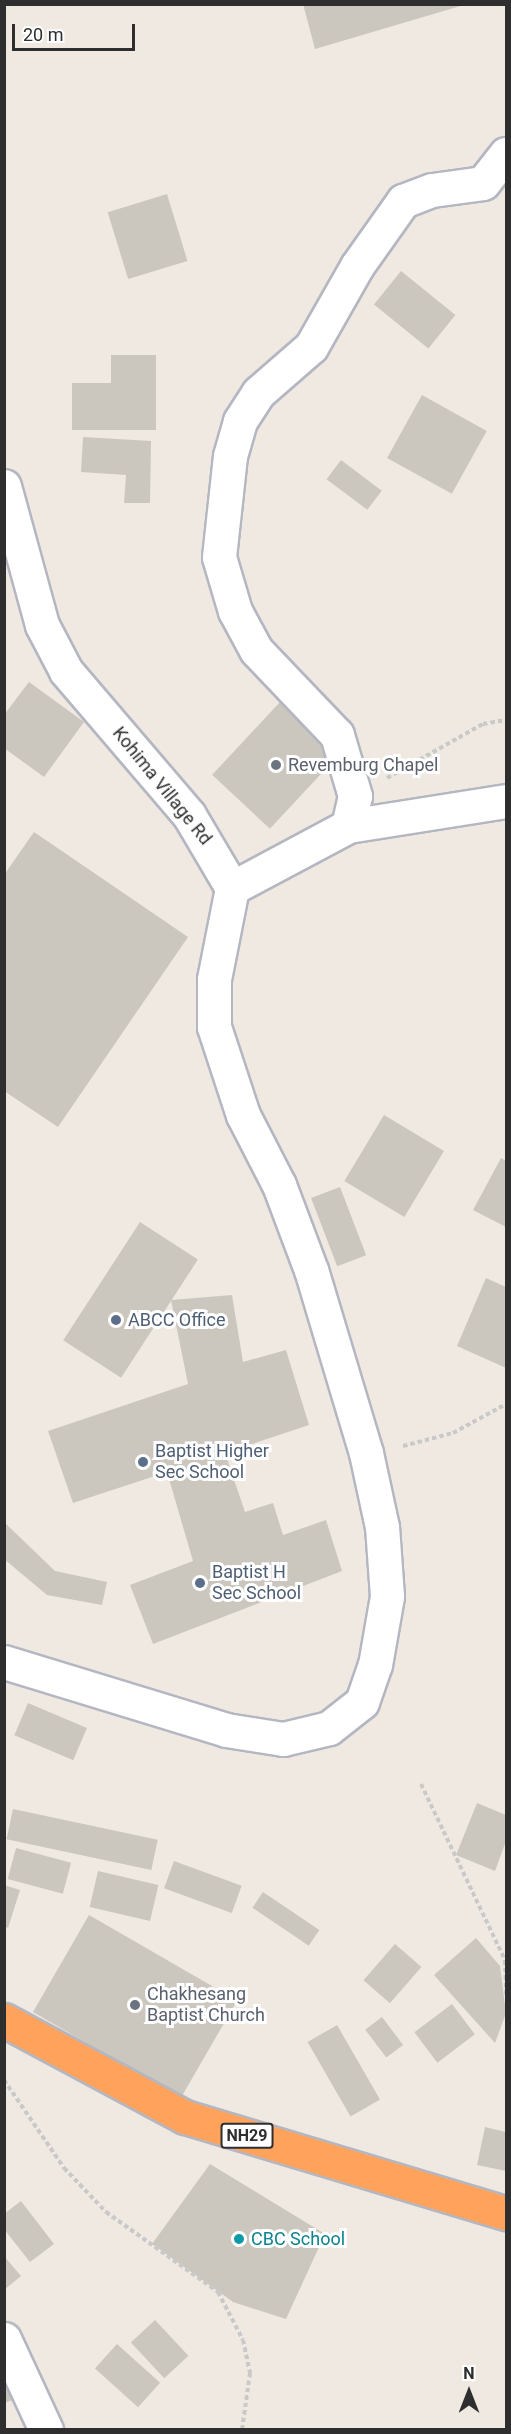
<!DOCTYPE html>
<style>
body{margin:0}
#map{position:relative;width:511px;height:2434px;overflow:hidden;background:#efe9e1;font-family:Roboto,sans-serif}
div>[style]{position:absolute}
.building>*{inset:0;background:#cbc7bf;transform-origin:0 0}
.path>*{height:4px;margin-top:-2px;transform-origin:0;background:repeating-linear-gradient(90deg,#c9c9c9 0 4.5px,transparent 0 7.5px)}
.roads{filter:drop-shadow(2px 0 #b4b7c1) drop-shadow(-2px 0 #b4b7c1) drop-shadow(0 2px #b4b7c1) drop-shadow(0 -2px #b4b7c1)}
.street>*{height:33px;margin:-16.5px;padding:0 16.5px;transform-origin:16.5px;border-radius:16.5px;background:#fff}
.secondary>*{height:33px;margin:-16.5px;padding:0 16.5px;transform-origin:16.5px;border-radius:16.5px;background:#fff}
.highway>*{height:33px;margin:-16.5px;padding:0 16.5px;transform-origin:16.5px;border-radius:16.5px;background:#ffa35c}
.dots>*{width:16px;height:16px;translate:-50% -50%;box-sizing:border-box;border:3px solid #fff;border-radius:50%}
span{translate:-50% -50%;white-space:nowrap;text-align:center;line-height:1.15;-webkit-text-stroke:6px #fff;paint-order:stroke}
.shield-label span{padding:2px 4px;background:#fff;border:2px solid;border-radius:4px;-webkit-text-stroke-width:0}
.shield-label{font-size:16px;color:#2e2e2e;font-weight:700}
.worship-label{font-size:18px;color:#5b616d}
.left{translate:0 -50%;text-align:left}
.street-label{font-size:18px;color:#2e2e2e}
.service-label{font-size:18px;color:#4e5e75}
.culture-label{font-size:18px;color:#0d838f}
.frame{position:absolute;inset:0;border:6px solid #2e2e2e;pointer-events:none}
.north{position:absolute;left:439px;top:2362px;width:60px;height:60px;-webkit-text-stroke:4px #fff;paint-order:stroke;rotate:0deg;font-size:16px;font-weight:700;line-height:24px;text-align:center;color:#2e2e2e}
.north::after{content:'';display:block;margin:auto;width:21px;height:27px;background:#2e2e2e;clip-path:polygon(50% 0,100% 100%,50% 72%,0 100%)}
.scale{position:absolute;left:12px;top:24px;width:123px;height:27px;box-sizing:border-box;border:3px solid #2e2e2e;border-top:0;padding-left:8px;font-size:18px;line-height:21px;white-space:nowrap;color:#2e2e2e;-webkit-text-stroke:4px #fff;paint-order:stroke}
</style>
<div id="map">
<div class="building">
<div style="clip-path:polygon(303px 4px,464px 4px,464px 5px,315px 49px)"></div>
<div style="left:167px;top:194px;width:70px;height:62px;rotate:73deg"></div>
<div style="left:401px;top:271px;width:70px;height:43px;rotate:39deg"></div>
<div style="clip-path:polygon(111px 355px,156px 355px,156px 430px,72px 430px,72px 383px,111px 383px)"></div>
<div style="left:422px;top:395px;width:74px;height:72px;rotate:29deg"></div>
<div style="clip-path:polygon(83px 437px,151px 441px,150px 503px,124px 503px,126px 475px,81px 472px)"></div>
<div style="left:341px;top:460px;width:51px;height:24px;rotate:37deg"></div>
<div style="clip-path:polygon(29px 682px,84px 722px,44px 777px,4px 748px,4px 715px)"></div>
<div style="left:281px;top:701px;width:79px;height:101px;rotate:43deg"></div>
<div style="clip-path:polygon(34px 832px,188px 937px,58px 1127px,4px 1091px,4px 875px)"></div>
<div style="left:384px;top:1115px;width:70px;height:77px;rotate:31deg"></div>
<div style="clip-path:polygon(501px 1158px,506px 1161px,506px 1227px,473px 1210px)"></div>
<div style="left:340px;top:1187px;width:73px;height:31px;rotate:69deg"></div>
<div style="left:140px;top:1222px;width:69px;height:141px;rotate:33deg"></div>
<div style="clip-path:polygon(486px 1278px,506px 1287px,506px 1368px,457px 1346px)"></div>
<div style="clip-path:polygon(232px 1295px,243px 1362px,286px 1350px,309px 1425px,225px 1453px,245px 1512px,273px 1503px,283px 1535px,326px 1520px,342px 1571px,153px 1644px,130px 1585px,193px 1561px,167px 1472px,73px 1503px,48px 1431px,188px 1384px,171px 1300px)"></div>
<div style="clip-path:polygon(4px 1522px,55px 1571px,107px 1582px,102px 1605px,47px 1595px,4px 1559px)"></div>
<div style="left:28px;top:1703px;width:64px;height:35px;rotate:23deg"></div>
<div style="clip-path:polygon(477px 1803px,506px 1815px,506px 1841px,495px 1871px,456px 1855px)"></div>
<div style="left:13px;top:1809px;width:148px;height:31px;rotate:12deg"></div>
<div style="left:16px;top:1848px;width:57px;height:32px;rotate:15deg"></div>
<div style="left:174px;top:1861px;width:72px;height:29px;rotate:20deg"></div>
<div style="left:98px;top:1871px;width:62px;height:37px;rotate:13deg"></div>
<div style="clip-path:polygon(4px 1885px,20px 1890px,8px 1928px,4px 1926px)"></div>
<div style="left:263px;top:1892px;width:68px;height:19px;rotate:34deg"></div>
<div style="left:89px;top:1915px;width:171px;height:112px;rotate:30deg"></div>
<div style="clip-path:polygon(476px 1938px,500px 1966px,506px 2013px,495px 2043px,434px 1975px)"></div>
<div style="left:395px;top:1944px;width:35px;height:48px;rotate:41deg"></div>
<div style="left:452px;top:2004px;width:38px;height:47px;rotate:53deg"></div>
<div style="left:382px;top:2017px;width:35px;height:21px;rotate:53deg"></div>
<div style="left:337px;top:2025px;width:86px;height:34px;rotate:60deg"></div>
<div style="clip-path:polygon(485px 2127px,506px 2132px,506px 2171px,477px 2165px)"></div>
<div style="clip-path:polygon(210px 2164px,325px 2234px,286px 2319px,233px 2302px,152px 2244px)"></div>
<div style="clip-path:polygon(21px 2201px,54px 2244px,30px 2262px,4px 2229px,4px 2214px)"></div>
<div style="clip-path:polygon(4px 2256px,21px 2276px,4px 2290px)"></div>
<div style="left:155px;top:2320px;width:49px;height:33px;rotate:47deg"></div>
<div style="left:117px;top:2344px;width:58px;height:33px;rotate:42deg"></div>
<div style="clip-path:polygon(4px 2375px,13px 2400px,4px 2403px)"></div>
</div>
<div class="path">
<div style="left:387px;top:778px;width:110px;rotate:-29.4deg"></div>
<div style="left:483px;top:724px;width:23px;rotate:-10deg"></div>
<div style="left:403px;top:1446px;width:52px;rotate:-14.6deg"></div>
<div style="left:453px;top:1433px;width:60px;rotate:-28.7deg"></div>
<div style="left:421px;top:1784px;width:195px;rotate:64.5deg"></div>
<div style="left:505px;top:1960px;width:37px;rotate:88deg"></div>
<div style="left:4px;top:2080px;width:107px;rotate:55.7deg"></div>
<div style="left:64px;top:2168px;width:61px;rotate:46.3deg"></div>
<div style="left:106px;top:2212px;width:138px;rotate:35.5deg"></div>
<div style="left:218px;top:2292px;width:54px;rotate:62.5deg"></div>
<div style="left:243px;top:2340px;width:34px;rotate:78deg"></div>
<div style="left:250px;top:2373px;width:58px;rotate:98deg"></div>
</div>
<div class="roads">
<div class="street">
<div style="left:348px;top:826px;width:31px;rotate:-77deg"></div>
<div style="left:355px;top:796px;width:64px;rotate:-106.4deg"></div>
<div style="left:337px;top:735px;width:117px;rotate:-133.6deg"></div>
<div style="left:256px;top:650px;width:44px;rotate:-118.3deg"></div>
<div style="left:235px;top:611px;width:56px;rotate:-106.5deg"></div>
<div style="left:219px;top:557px;width:102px;rotate:-83.8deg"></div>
<div style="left:230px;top:456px;width:36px;rotate:-74deg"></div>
<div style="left:240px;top:421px;width:33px;rotate:-57deg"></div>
<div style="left:258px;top:393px;width:70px;rotate:-41deg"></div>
<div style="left:311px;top:347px;width:93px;rotate:-60.4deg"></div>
<div style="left:357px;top:266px;width:80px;rotate:-54.7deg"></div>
<div style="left:403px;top:201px;width:31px;rotate:-21deg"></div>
<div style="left:432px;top:190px;width:51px;rotate:-7.8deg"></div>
<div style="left:483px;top:183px;width:37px;rotate:-52deg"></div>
<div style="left:4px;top:2339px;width:100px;rotate:65.2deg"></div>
</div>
<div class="secondary">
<div style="left:4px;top:486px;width:144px;rotate:74.7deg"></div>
<div style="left:42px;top:625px;width:52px;rotate:62.4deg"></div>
<div style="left:66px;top:671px;width:189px;rotate:49.5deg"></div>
<div style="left:189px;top:815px;width:85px;rotate:59.5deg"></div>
<div style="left:232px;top:888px;width:132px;rotate:-28.1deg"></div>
<div style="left:348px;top:826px;width:160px;rotate:-9deg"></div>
<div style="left:4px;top:1662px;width:232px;rotate:17deg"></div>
<div style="left:226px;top:1730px;width:58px;rotate:9deg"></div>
<div style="left:283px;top:1739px;width:47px;rotate:-13.4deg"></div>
<div style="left:329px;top:1728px;width:42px;rotate:-38.2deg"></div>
<div style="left:362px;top:1702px;width:39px;rotate:-71deg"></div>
<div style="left:375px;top:1665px;width:70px;rotate:-80.1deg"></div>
<div style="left:387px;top:1596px;width:69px;rotate:-94.1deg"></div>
<div style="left:382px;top:1527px;width:76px;rotate:-102.2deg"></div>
<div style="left:366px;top:1453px;width:191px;rotate:-106.7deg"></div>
<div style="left:311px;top:1270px;width:91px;rotate:-110.6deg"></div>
<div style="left:279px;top:1185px;width:79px;rotate:-117.2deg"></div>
<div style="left:243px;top:1115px;width:93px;rotate:-108.2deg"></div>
<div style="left:214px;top:1027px;width:48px;rotate:-90deg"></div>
<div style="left:214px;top:979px;width:93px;rotate:-78.8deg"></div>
</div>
<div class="highway">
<div style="left:4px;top:2020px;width:205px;rotate:28.2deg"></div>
<div style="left:185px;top:2117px;width:335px;rotate:16.7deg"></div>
</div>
</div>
<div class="dots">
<div style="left:276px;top:765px;background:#6b7280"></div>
<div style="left:116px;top:1320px;background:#5c6f8a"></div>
<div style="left:143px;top:1462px;background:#5c6f8a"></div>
<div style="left:200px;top:1583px;background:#5c6f8a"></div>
<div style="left:135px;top:2005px;background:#6b7280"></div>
<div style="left:239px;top:2239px;background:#0f9aa8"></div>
</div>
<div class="shield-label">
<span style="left:247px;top:2136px">NH29</span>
</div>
<div class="worship-label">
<span class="left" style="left:288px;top:765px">Revemburg Chapel</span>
<span class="left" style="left:147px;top:2005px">Chakhesang<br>Baptist Church</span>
</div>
<div class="street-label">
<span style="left:162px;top:786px;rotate:51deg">Kohima Village Rd</span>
</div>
<div class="service-label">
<span class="left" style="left:128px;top:1320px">ABCC Office</span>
<span class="left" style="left:155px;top:1462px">Baptist Higher<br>Sec School</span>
<span class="left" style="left:212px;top:1583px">Baptist H<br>Sec School</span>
</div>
<div class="culture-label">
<span class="left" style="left:251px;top:2239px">CBC School</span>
</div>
<div class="frame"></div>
<div class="north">N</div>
<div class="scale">20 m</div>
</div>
